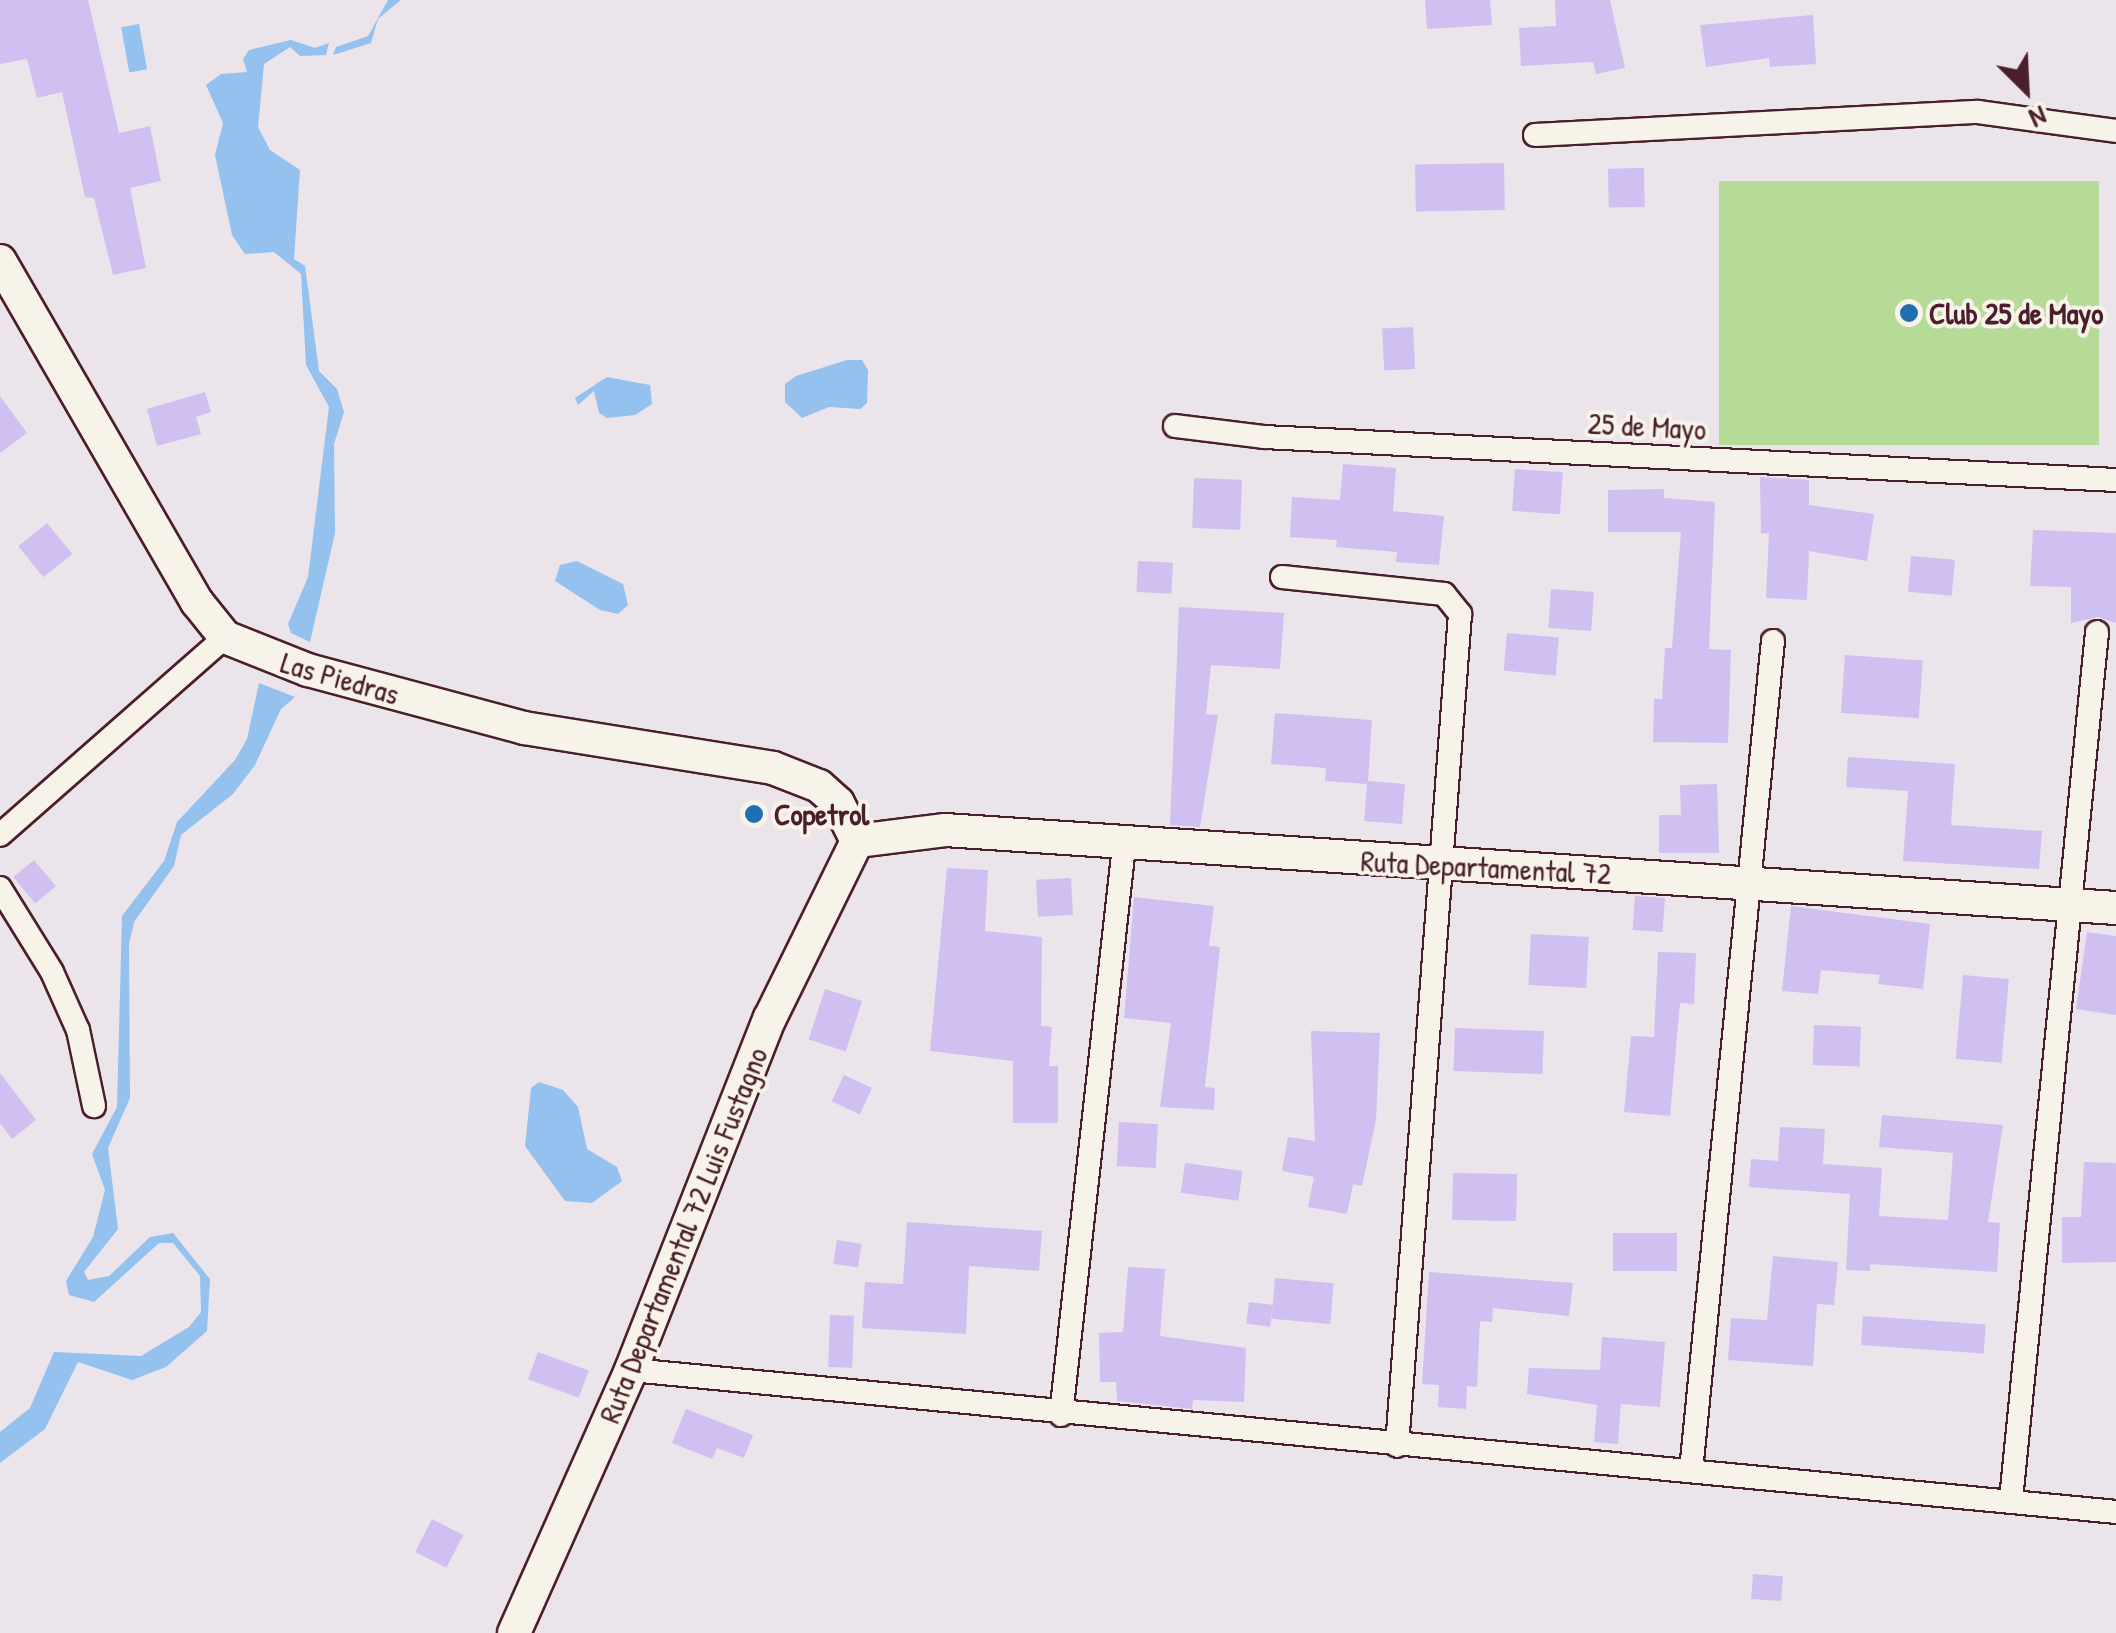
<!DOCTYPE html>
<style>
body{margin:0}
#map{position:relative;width:2116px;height:1633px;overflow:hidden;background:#ebe4eb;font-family:"Patrick Hand",sans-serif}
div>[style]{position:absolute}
.green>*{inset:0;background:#b6db96;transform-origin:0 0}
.water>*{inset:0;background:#94c1ee;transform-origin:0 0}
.building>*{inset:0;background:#cfc0f1;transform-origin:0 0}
.roads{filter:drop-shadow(2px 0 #4a1f2b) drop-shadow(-2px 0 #4a1f2b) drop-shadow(0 2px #4a1f2b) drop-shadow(0 -2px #4a1f2b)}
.street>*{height:22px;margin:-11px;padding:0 11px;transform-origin:11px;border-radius:11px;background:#f7f3e8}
.secondary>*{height:32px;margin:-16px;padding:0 16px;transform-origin:16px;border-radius:16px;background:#f7f3e8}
.dots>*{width:28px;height:28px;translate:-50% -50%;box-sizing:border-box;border:5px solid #f7f3e8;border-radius:50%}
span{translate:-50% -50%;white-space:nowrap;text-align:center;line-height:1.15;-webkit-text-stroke:8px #f7f3e8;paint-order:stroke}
.poi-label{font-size:30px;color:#4a1f2b;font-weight:700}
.left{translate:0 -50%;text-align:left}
.street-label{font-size:30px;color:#4a1f2b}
.north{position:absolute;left:1976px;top:40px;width:100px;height:100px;-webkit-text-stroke:8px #f7f3e8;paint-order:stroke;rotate:156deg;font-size:28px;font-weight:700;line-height:40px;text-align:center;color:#4a1f2b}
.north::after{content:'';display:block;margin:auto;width:35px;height:45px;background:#4a1f2b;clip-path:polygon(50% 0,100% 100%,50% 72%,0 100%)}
</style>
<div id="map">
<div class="green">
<div style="left:1719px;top:181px;width:380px;height:264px"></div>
</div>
<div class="water">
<div style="clip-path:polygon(388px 0,401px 0,378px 19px,371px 43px,333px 55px,336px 47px,368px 36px)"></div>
<div style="left:139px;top:24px;width:46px;height:18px;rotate:80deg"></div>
<div style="clip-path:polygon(291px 40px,315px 48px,329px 43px,326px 55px,300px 56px,290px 47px,264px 64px,258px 127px,270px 150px,300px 170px,294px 259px,305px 266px,319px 371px,337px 389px,344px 412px,334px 444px,335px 533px,310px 642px,291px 633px,288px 624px,308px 577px,329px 407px,306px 365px,301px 274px,274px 252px,245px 254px,232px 235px,215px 155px,223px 123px,206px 85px,221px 74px,247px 72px,243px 59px,249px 50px)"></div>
<div style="clip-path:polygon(847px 360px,862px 360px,868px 370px,867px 403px,860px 409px,829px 407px,802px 418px,785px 402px,785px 384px,796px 376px)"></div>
<div style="clip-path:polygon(607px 377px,650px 385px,652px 404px,635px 415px,607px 418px,599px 413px,594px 391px,578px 405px,575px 398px)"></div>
<div style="clip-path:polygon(577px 561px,623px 584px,628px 605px,618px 614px,600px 610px,555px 581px,560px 565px)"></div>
<div style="clip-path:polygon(259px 683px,295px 697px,281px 709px,255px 765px,233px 794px,181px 835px,174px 866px,134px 922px,129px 944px,130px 1098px,108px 1148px,118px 1229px,84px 1272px,88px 1280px,109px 1276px,150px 1237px,173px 1233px,210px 1279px,207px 1331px,166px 1367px,132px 1380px,78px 1362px,45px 1429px,0 1463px,0 1432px,30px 1408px,54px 1352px,141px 1356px,189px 1327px,201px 1312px,200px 1276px,173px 1243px,159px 1243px,94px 1302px,69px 1295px,66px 1281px,93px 1237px,105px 1190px,92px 1154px,117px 1107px,122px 916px,164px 861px,177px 822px,235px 760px,247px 739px)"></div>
<div style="clip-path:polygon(539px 1082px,563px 1090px,578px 1107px,587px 1149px,617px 1167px,622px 1181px,592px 1203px,565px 1201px,525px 1146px,531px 1088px)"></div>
</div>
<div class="building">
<div style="clip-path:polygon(0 0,88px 0,119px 133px,150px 126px,161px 181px,130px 188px,146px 268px,113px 275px,94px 198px,85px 197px,62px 92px,37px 98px,27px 59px,0 64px)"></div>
<div style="clip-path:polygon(1425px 0,1490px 0,1492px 25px,1427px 29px)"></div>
<div style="clip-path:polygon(1555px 0,1610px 0,1625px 68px,1596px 74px,1593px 62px,1521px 66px,1519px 28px,1556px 26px)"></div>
<div style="clip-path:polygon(1813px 15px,1816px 64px,1770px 67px,1769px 58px,1706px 67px,1700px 25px)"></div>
<div style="left:1504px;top:163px;width:47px;height:89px;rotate:89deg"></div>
<div style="left:1644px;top:168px;width:39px;height:36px;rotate:89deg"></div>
<div style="left:1413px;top:327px;width:42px;height:31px;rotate:87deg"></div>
<div style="clip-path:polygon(205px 392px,211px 412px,196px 417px,201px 434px,157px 446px,147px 409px)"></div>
<div style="clip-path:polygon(0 396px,27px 433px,0 453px)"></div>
<div style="clip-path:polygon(1343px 464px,1396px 468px,1393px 511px,1444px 516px,1439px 565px,1396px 562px,1397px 552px,1336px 547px,1337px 540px,1290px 537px,1292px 497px,1340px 500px)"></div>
<div style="left:1515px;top:469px;width:48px;height:42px;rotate:4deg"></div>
<div style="clip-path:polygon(1760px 477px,1809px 480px,1809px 505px,1874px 514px,1867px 561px,1809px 551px,1807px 600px,1766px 598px,1769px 533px,1761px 534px)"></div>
<div style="left:1194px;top:478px;width:48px;height:50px;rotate:2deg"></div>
<div style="clip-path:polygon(1664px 489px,1664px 498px,1715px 502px,1709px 649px,1731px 650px,1728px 743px,1653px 742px,1654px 699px,1662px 699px,1665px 648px,1672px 648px,1681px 532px,1608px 532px,1608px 490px)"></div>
<div style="left:47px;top:523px;width:40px;height:37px;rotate:51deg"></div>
<div style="clip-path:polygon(2033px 530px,2116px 533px,2116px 623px,2098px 617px,2071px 623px,2071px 587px,2030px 586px)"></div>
<div style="left:1911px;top:556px;width:44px;height:36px;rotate:5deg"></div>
<div style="left:1138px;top:561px;width:35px;height:31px;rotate:3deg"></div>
<div style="left:1551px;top:589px;width:43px;height:39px;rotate:4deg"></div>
<div style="clip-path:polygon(1179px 607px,1284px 613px,1280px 669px,1211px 665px,1206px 714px,1218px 715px,1200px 827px,1170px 825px)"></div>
<div style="left:1507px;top:633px;width:52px;height:38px;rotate:5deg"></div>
<div style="left:1845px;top:655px;width:78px;height:58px;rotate:4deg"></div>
<div style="clip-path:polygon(1275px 713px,1372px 720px,1368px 781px,1405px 784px,1402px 824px,1364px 821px,1367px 784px,1325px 781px,1326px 768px,1271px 764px)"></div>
<div style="clip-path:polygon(1848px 757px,1955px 764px,1951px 825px,2042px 831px,2039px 869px,1903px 861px,1908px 791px,1846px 787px)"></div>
<div style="clip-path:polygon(1717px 784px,1719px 853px,1659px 853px,1659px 815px,1681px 815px,1680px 785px)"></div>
<div style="left:34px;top:860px;width:34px;height:27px;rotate:50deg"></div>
<div style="clip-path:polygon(947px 868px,988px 870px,985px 931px,1042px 937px,1041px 1026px,1052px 1027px,1049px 1066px,1058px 1066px,1058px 1123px,1013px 1123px,1013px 1061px,930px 1051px)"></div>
<div style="left:1071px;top:878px;width:37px;height:35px;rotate:87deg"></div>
<div style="left:1635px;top:896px;width:30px;height:34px;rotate:4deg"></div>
<div style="clip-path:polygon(1134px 897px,1214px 906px,1209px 946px,1220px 947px,1205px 1087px,1215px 1088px,1214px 1110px,1160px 1107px,1171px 1023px,1124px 1018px)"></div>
<div style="clip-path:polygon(1791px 906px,1930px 924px,1923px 989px,1878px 984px,1880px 975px,1821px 970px,1818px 994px,1782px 991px)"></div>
<div style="clip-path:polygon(2087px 932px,2116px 936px,2116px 1015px,2076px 1009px)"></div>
<div style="left:1531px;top:934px;width:58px;height:51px;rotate:3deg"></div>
<div style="clip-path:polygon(1658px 952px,1696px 953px,1694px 1004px,1680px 1003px,1670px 1116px,1624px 1112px,1631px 1036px,1654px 1037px)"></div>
<div style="left:1963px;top:975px;width:46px;height:84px;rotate:5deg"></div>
<div style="left:825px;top:989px;width:39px;height:53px;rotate:18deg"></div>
<div style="left:1814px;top:1025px;width:47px;height:40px;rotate:2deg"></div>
<div style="left:1455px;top:1028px;width:89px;height:43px;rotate:2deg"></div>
<div style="clip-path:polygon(1311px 1031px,1380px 1033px,1376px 1120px,1362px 1186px,1353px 1184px,1347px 1214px,1308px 1207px,1314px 1177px,1282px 1171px,1288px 1137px,1315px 1141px)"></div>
<div style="clip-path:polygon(0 1073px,36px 1120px,12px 1139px,0 1123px)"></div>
<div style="left:844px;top:1075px;width:31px;height:29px;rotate:25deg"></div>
<div style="clip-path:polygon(1882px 1115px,2003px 1125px,1988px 1222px,2000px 1223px,1997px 1272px,1870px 1264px,1870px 1271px,1846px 1270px,1850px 1194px,1749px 1187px,1751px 1159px,1778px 1161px,1780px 1127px,1825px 1129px,1823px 1164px,1882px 1168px,1879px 1216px,1948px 1220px,1953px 1153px,1879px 1147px)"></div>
<div style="left:1119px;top:1122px;width:39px;height:44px;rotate:3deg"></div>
<div style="clip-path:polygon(2084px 1162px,2116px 1163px,2116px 1262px,2062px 1263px,2062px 1217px,2081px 1217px)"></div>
<div style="left:1185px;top:1163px;width:58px;height:30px;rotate:8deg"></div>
<div style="left:1453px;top:1173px;width:64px;height:47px;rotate:1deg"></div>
<div style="clip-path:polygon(907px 1222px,1042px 1231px,1039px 1271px,969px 1266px,966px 1334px,862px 1328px,865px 1282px,903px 1284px)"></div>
<div style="left:1613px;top:1233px;width:64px;height:38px"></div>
<div style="left:837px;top:1240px;width:25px;height:24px;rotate:9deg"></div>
<div style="clip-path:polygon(1773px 1256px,1838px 1262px,1834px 1305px,1817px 1304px,1813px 1366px,1728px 1360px,1731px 1318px,1767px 1320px)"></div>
<div style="clip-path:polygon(1128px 1267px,1165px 1269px,1160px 1336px,1246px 1348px,1244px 1402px,1193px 1400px,1192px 1409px,1117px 1401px,1116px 1382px,1100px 1382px,1099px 1333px,1123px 1332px)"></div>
<div style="clip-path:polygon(1429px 1272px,1573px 1283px,1569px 1316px,1493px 1308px,1492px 1322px,1480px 1321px,1477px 1387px,1467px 1386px,1466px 1409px,1438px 1407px,1439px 1385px,1422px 1384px)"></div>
<div style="left:1275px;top:1278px;width:59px;height:41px;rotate:5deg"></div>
<div style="left:1249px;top:1302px;width:24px;height:22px;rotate:7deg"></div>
<div style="left:830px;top:1315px;width:24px;height:52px;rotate:2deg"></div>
<div style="left:1863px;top:1316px;width:123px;height:29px;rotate:4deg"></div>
<div style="clip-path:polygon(1602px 1337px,1665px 1342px,1660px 1407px,1621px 1404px,1618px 1444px,1594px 1442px,1597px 1405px,1527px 1394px,1529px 1368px,1600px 1370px)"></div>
<div style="left:538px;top:1352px;width:54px;height:29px;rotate:20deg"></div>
<div style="clip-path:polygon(686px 1409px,753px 1435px,744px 1458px,717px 1448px,712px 1459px,672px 1443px)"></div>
<div style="left:432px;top:1519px;width:35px;height:37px;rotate:27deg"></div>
<div style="left:1753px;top:1574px;width:30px;height:25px;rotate:4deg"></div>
</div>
<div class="roads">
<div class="street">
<div style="left:1535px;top:135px;width:444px;rotate:-3deg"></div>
<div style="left:1978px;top:112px;width:139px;rotate:7.8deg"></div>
<div style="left:1175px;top:426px;width:90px;rotate:7deg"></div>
<div style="left:1264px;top:437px;width:853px;rotate:2.89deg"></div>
<div style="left:1282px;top:577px;width:163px;rotate:6deg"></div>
<div style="left:1444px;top:594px;width:26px;rotate:51deg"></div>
<div style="left:1460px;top:614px;width:834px;rotate:94.33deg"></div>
<div style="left:0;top:835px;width:300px;rotate:-41.3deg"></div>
<div style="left:0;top:888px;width:99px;rotate:58.2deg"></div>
<div style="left:52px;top:972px;width:64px;rotate:65.9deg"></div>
<div style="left:78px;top:1030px;width:78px;rotate:78.1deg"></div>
<div style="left:631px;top:1370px;width:1492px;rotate:5.46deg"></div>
<div style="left:1061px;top:1415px;width:572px;rotate:-83.68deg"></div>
<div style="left:1691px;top:1471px;width:834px;rotate:-84.36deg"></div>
<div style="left:2011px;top:1500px;width:872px;rotate:-84.34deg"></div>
</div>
<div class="secondary">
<div style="left:0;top:261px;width:394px;rotate:60deg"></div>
<div style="left:197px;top:602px;width:45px;rotate:51.3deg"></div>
<div style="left:225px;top:637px;width:89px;rotate:21.7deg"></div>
<div style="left:308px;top:670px;width:224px;rotate:15deg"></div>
<div style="left:524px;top:728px;width:252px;rotate:9.1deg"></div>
<div style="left:773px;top:768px;width:49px;rotate:21.4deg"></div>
<div style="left:819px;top:786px;width:25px;rotate:42deg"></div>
<div style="left:838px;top:803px;width:42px;rotate:63.4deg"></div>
<div style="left:857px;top:841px;width:89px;rotate:-7.1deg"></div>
<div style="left:945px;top:830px;width:1174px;rotate:3.81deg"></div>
<div style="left:514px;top:1633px;width:288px;rotate:-66deg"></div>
<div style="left:631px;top:1370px;width:378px;rotate:-68.5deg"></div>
<div style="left:770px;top:1018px;width:197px;rotate:-63.8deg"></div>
</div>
</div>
<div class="dots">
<div style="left:1909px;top:313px;background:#1f6fb2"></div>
<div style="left:754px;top:814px;background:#1f6fb2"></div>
</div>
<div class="poi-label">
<span class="left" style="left:1929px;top:313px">Club 25 de Mayo</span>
<span class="left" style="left:774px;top:814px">Copetrol</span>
</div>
<div class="street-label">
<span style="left:1647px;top:426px;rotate:3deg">25 de Mayo</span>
<span style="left:340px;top:678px;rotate:16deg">Las Piedras</span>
<span style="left:1486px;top:867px;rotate:3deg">Ruta Departamental 72</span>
<span style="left:683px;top:1235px;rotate:-68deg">Ruta Departamental 72 Luis Fustagno</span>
</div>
<div class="north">N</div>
</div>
